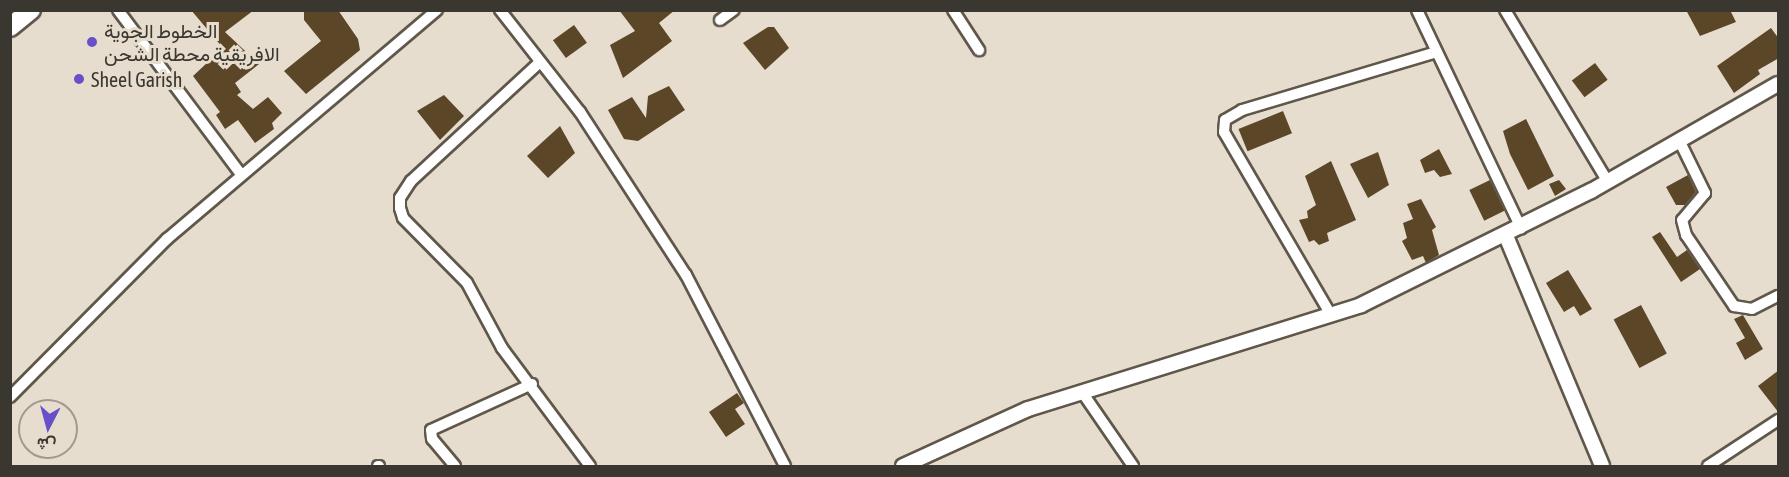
<!DOCTYPE html>
<meta charset="utf-8">
<style>
body{margin:0}
#map{position:relative;width:1789px;height:477px;overflow:hidden;background:#e7ddce;font-family:"Asap Condensed",Vazirmatn,sans-serif}
div>[style]{position:absolute}
.building>*{inset:0;background:#5b4627;transform-origin:0 0}
.roads{filter:drop-shadow(2px 0 #5f574a) drop-shadow(-2px 0 #5f574a) drop-shadow(0 2px #5f574a) drop-shadow(0 -2px #5f574a)}
.minor>*{height:10px;margin:-5px;padding:0 5px;transform-origin:5px;border-radius:5px;background:#fff}
.tertiary>*{height:14px;margin:-7px;padding:0 7px;transform-origin:7px;border-radius:7px;background:#fff}
.primary>*{height:18px;margin:-9px;padding:0 9px;transform-origin:9px;border-radius:9px;background:#fff}
.dots>*{width:16px;height:16px;translate:-50% -50%;box-sizing:border-box;border:3px solid #e7ddce;border-radius:50%}
span{translate:-50% -50%;white-space:nowrap;text-align:center;line-height:1.15;-webkit-text-stroke:6px #e7ddce;paint-order:stroke}
.poi-label{font-size:20px;color:#3a3630}
.left{translate:0 -50%;text-align:left}
.frame{position:absolute;inset:0;border:12px solid #3a3630;pointer-events:none}
.north{position:absolute;left:18px;top:399px;width:60px;height:60px;box-sizing:border-box;background:#e7ddce;border:2px solid #a29a8f;border-radius:50%;rotate:186deg;font-size:16px;font-weight:700;line-height:24px;text-align:center;color:#3a3630}
.north::after{content:'';display:block;margin:auto;width:21px;height:27px;background:#6750c9;clip-path:polygon(50% 0,100% 100%,50% 72%,0 100%)}
</style>
<div id="map">
<div class="building">
<div style="clip-path:polygon(191px 10px,254px 10px,225px 32px,259px 64px,235px 83px,241px 92px,237px 95px,253px 109px,268px 97px,282px 113px,272px 123px,274px 129px,255px 143px,238px 120px,225px 129px,216px 115px,220px 112px,193px 76px,223px 48px)"></div>
<div style="clip-path:polygon(304px 10px,338px 10px,358px 39px,360px 50px,306px 94px,284px 71px,321px 41px,304px 20px)"></div>
<div style="clip-path:polygon(619px 10px,675px 10px,659px 23px,672px 41px,623px 78px,610px 45px,635px 31px)"></div>
<div style="clip-path:polygon(1686px 10px,1730px 10px,1736px 22px,1700px 36px)"></div>
<div style="left:574px;top:25px;width:22px;height:26px;rotate:54deg"></div>
<div style="clip-path:polygon(768px 27px,774px 27px,789px 48px,765px 70px,743px 43px)"></div>
<div style="clip-path:polygon(1771px 28px,1779px 39px,1779px 58px,1758px 70px,1760px 74px,1734px 93px,1717px 66px)"></div>
<div style="left:1595px;top:63px;width:21px;height:29px;rotate:53deg"></div>
<div style="clip-path:polygon(669px 86px,685px 110px,638px 141px,624px 139px,608px 110px,632px 97px,646px 118px,648px 96px)"></div>
<div style="clip-path:polygon(444px 95px,464px 116px,440px 140px,417px 111px)"></div>
<div style="left:1283px;top:111px;width:24px;height:48px;rotate:68deg"></div>
<div style="clip-path:polygon(1526px 119px,1554px 176px,1528px 190px,1510px 154px,1503px 131px)"></div>
<div style="clip-path:polygon(560px 126px,575px 153px,548px 178px,527px 156px)"></div>
<div style="clip-path:polygon(1439px 149px,1452px 174px,1440px 177px,1434px 170px,1425px 173px,1420px 160px)"></div>
<div style="clip-path:polygon(1378px 152px,1389px 185px,1368px 198px,1350px 164px)"></div>
<div style="clip-path:polygon(1331px 161px,1356px 220px,1327px 233px,1329px 241px,1319px 245px,1314px 240px,1309px 242px,1299px 220px,1308px 218px,1307px 211px,1316px 205px,1305px 176px)"></div>
<div style="clip-path:polygon(1688px 175px,1696px 192px,1685px 205px,1676px 205px,1666px 187px)"></div>
<div style="left:1490px;top:180px;width:34px;height:23px;rotate:64deg"></div>
<div style="clip-path:polygon(1559px 180px,1566px 189px,1555px 196px,1549px 184px)"></div>
<div style="clip-path:polygon(1421px 199px,1436px 227px,1432px 230px,1439px 255px,1426px 263px,1423px 256px,1412px 260px,1402px 241px,1407px 238px,1403px 223px,1413px 219px,1407px 204px)"></div>
<div style="clip-path:polygon(1660px 232px,1677px 257px,1687px 250px,1700px 269px,1681px 282px,1652px 237px)"></div>
<div style="clip-path:polygon(1568px 270px,1592px 309px,1580px 316px,1574px 306px,1564px 312px,1546px 283px)"></div>
<div style="left:1641px;top:305px;width:55px;height:31px;rotate:62deg"></div>
<div style="clip-path:polygon(1743px 315px,1763px 349px,1745px 360px,1736px 343px,1745px 338px,1734px 319px)"></div>
<div style="clip-path:polygon(1779px 370px,1779px 413px,1758px 386px)"></div>
<div style="clip-path:polygon(737px 393px,744px 403px,735px 409px,745px 424px,726px 437px,709px 412px)"></div>
</div>
<div class="roads">
<div class="minor">
<div style="left:118px;top:10px;width:204px;rotate:53.2deg"></div>
<div style="left:500px;top:10px;width:130px;rotate:51.9deg"></div>
<div style="left:580px;top:112px;width:194px;rotate:57deg"></div>
<div style="left:686px;top:275px;width:215px;rotate:62.6deg"></div>
<div style="left:953px;top:10px;width:48px;rotate:57deg"></div>
<div style="left:1417px;top:10px;width:242px;rotate:64.5deg"></div>
<div style="left:1505px;top:10px;width:200px;rotate:59.1deg"></div>
<div style="left:720px;top:20px;width:17px;rotate:-36deg"></div>
<div style="left:540px;top:62px;width:176px;rotate:137.3deg"></div>
<div style="left:411px;top:181px;width:20px;rotate:123deg"></div>
<div style="left:400px;top:198px;width:10px;rotate:90deg"></div>
<div style="left:400px;top:208px;width:10px;rotate:73deg"></div>
<div style="left:403px;top:218px;width:91px;rotate:45.4deg"></div>
<div style="left:467px;top:283px;width:74px;rotate:61.7deg"></div>
<div style="left:502px;top:348px;width:147px;rotate:53.3deg"></div>
<div style="left:1680px;top:142px;width:57px;rotate:63.9deg"></div>
<div style="left:1705px;top:193px;width:35px;rotate:130deg"></div>
<div style="left:1682px;top:220px;width:16px;rotate:75deg"></div>
<div style="left:1686px;top:235px;width:86px;rotate:55.9deg"></div>
<div style="left:1734px;top:306px;width:18px;rotate:9deg"></div>
<div style="left:1752px;top:309px;width:29px;rotate:-27deg"></div>
<div style="left:1331px;top:315px;width:212px;rotate:-120.3deg"></div>
<div style="left:1224px;top:132px;width:12px;rotate:-85deg"></div>
<div style="left:1225px;top:120px;width:20px;rotate:-30deg"></div>
<div style="left:1242px;top:110px;width:202px;rotate:-16.6deg"></div>
<div style="left:1082px;top:392px;width:90px;rotate:55.4deg"></div>
<div style="left:10px;top:397px;width:223px;rotate:-45.2deg"></div>
<div style="left:167px;top:239px;width:354px;rotate:-40.3deg"></div>
<div style="left:378px;top:466px;width:1px"></div>
<div style="left:455px;top:466px;width:35px;rotate:-130deg"></div>
<div style="left:432px;top:439px;width:9px;rotate:-96deg"></div>
<div style="left:431px;top:430px;width:111px;rotate:-24.5deg"></div>
<div style="left:1708px;top:466px;width:84px;rotate:-33.3deg"></div>
</div>
<div class="tertiary">
<div style="left:1506px;top:236px;width:249px;rotate:67.3deg"></div>
<div style="left:903px;top:466px;width:137px;rotate:-24.5deg"></div>
<div style="left:1028px;top:409px;width:349px;rotate:-17.3deg"></div>
<div style="left:1361px;top:305px;width:257px;rotate:-26.4deg"></div>
<div style="left:1591px;top:191px;width:215px;rotate:-29.8deg"></div>
</div>
<div class="primary">
<div style="left:10px;top:27px;width:27px;rotate:-39deg"></div>
</div>
</div>
<div class="dots">
<div style="left:92px;top:42px;background:#6750c9"></div>
<div style="left:79px;top:79px;background:#6750c9"></div>
</div>
<div class="poi-label">
<span class="left" style="left:104px;top:42px">الخطوط الجوية<br>الافريقية محطة الشحن</span>
<span class="left" style="left:91px;top:79px">Sheel Garish</span>
</div>
<div class="frame"></div>
<div class="north">ش</div>
</div>
